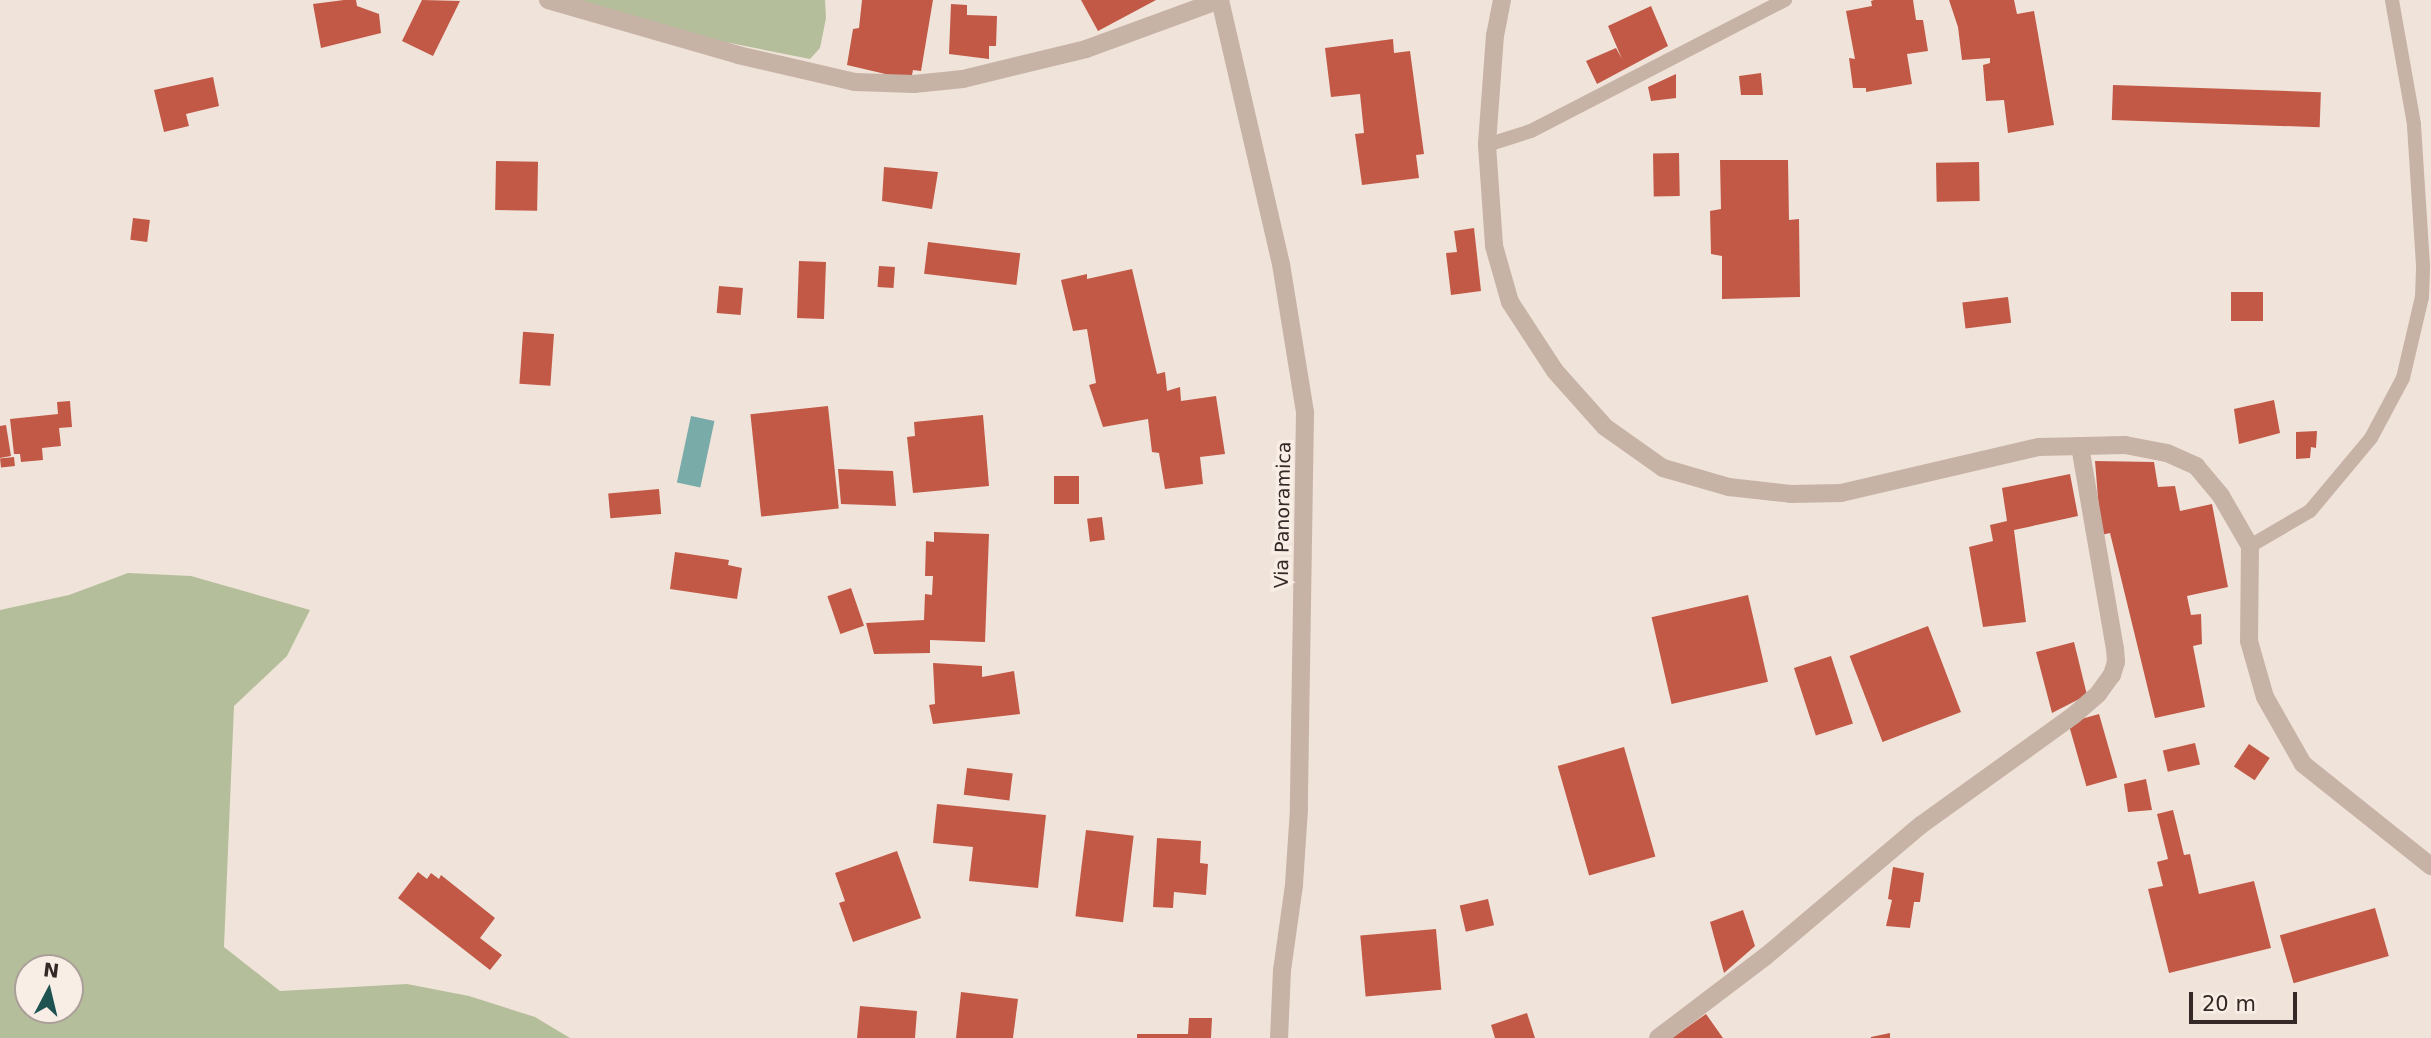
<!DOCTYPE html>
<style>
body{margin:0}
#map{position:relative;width:2431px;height:1038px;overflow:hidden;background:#f0e3d9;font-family:"DejaVu Sans",sans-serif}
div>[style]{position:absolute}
.green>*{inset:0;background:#b5be9a}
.water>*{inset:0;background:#79aca9;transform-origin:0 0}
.building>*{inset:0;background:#c15946;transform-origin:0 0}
.lane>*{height:14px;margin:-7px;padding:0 7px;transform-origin:7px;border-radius:7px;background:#c7b2a6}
.street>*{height:18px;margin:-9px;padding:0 9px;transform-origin:9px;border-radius:9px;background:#c7b2a6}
span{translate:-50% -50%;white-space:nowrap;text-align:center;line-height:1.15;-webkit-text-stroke:7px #f8eee5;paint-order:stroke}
.street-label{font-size:19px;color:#342926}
.north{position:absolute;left:14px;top:954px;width:70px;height:70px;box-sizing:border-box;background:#f8eee5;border:2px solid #aa9f99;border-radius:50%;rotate:7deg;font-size:19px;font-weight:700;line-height:28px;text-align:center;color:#342926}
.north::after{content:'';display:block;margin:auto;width:24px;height:32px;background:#1e5352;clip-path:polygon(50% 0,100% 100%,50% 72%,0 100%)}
.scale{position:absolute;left:2189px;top:992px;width:108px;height:32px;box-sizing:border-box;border:4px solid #342926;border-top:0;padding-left:9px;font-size:21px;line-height:24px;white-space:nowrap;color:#342926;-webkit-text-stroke:5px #f8eee5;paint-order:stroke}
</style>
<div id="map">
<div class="green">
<div style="clip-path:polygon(576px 0,825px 0,826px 18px,820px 48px,810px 59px,680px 33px)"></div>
<div style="clip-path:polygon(evenodd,128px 573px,191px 576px,310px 610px,287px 656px,234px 706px,224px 947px,280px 991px,407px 984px,469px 996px,535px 1017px,570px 1038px,0 1038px,0 610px,69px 595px,128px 573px,70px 968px,70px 1010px,28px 1010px,28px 968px,70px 968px)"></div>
</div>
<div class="water">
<div style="left:691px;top:416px;width:24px;height:68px;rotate:12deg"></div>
</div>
<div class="building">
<div style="clip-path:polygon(344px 0,356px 0,357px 6px,379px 14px,381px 33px,321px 48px,313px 4px)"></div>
<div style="clip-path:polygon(422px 0,460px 1px,433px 56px,402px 41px)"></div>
<div style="clip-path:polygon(862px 0,933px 0,921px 71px,913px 70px,911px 80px,847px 65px,853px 29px,859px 28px)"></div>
<div style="clip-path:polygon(1081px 0,1156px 0,1098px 31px)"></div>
<div style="clip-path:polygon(1874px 0,1913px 0,1916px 20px,1923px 20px,1928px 51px,1907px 54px,1912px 84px,1866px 92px,1866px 88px,1853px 88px,1849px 58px,1855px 59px,1846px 11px,1872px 6px,1871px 1px)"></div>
<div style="clip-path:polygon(1949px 0,2014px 0,2017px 14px,2034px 11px,2054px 125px,2008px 133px,2004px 100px,1986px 101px,1983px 65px,1990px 63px,1990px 58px,1962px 60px,1958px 27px)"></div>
<div style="clip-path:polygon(951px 4px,967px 5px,967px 15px,997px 16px,996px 46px,989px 46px,989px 59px,949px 54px)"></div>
<div style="clip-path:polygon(1651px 6px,1668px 46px,1597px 84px,1586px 61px,1616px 48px,1622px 59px,1608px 26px)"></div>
<div style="clip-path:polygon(1393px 39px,1394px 53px,1410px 51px,1424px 154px,1416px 155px,1419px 178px,1362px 185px,1355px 134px,1364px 133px,1360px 94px,1331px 97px,1325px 48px)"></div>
<div style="clip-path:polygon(1761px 73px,1763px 95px,1741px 95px,1739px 76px)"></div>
<div style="clip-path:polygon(1676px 74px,1676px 98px,1651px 101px,1648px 87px)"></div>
<div style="clip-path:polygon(213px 77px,219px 106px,186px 114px,189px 126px,164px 132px,154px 90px)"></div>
<div style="left:2113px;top:85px;width:208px;height:35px;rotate:2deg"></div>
<div style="left:1679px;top:153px;width:43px;height:26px;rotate:89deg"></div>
<div style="clip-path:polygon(1720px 160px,1788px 160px,1789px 220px,1799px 219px,1800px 297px,1722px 299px,1722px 256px,1711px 254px,1710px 211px,1721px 209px)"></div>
<div style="left:496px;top:161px;width:42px;height:49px;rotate:1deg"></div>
<div style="left:1979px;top:162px;width:39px;height:43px;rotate:89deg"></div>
<div style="clip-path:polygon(884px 167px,938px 172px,932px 209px,882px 201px)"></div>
<div style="left:133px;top:218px;width:17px;height:22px;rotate:7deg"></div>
<div style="clip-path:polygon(1474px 228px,1481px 291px,1451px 295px,1446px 253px,1457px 252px,1454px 231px)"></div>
<div style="left:928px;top:242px;width:93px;height:32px;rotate:7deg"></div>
<div style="left:799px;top:261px;width:27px;height:57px;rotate:2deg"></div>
<div style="left:879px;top:266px;width:16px;height:21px;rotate:4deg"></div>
<div style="clip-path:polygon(1132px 269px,1157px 374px,1165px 372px,1167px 391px,1180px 387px,1181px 401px,1216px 396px,1225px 454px,1200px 457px,1203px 484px,1165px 489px,1159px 453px,1152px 452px,1148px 419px,1103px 427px,1089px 385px,1096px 383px,1087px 329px,1073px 331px,1061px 280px,1087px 274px,1087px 279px)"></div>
<div style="left:719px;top:286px;width:24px;height:27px;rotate:5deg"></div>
<div style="left:2231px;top:292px;width:32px;height:29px"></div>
<div style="left:2008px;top:297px;width:26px;height:46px;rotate:83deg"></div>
<div style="left:554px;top:334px;width:52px;height:31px;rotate:94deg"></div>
<div style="clip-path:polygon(2274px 400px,2280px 433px,2239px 444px,2234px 409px)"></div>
<div style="clip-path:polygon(70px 401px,72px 427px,59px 428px,61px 446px,42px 448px,43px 460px,21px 462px,20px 454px,14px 454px,10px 419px,58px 414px,57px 402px)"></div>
<div style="left:828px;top:406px;width:103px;height:78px;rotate:84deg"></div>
<div style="clip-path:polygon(983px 415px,989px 486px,913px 493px,907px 437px,915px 436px,914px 422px)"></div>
<div style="clip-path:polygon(6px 425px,11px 456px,0 458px,0 426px)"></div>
<div style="clip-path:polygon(2317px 431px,2316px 448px,2311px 447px,2310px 458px,2296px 459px,2296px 432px)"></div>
<div style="left:14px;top:457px;width:9px;height:14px;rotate:84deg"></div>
<div style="clip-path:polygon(2095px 461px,2154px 462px,2158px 487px,2175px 486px,2180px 511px,2212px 504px,2228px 587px,2187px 596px,2191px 615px,2201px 614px,2202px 644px,2193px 646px,2205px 707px,2155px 718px,2110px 533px,2101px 535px)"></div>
<div style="clip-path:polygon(838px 469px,893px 471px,896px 506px,841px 504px)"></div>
<div style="clip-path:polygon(2070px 474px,2078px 516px,2014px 530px,2026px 622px,1983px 627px,1969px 547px,1993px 541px,1990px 525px,2007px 521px,2002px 488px)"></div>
<div style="left:1054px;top:476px;width:25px;height:28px"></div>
<div style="left:659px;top:489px;width:25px;height:51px;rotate:85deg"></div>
<div style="left:1102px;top:517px;width:23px;height:15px;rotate:83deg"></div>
<div style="clip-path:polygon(934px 532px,989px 534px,985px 642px,930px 640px,930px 653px,874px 654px,866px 623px,924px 620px,925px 594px,932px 595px,933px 576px,925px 576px,926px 541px,934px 542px)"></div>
<div style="clip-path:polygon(675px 552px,729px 560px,728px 565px,742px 568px,737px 599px,670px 589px)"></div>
<div style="left:851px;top:588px;width:40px;height:25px;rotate:71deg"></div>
<div style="left:1748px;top:595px;width:89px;height:99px;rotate:77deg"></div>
<div style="left:1928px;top:626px;width:92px;height:84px;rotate:69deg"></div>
<div style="clip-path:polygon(2074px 642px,2087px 695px,2052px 713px,2036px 652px)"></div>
<div style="left:1831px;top:656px;width:71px;height:39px;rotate:72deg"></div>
<div style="clip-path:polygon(933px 663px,982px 666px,982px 677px,1014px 671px,1020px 714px,933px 724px,929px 705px,935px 704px)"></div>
<div style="left:2099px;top:714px;width:66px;height:32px;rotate:74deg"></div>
<div style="left:2195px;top:743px;width:22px;height:33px;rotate:77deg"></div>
<div style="left:2249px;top:744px;width:25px;height:27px;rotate:34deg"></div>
<div style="left:1624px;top:747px;width:114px;height:69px;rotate:74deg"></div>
<div style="left:967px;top:768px;width:46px;height:27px;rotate:7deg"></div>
<div style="clip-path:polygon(2146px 779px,2152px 810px,2128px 812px,2124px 784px)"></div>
<div style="clip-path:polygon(937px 804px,1046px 815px,1038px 888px,969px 881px,973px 847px,933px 843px)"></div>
<div style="clip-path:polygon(2173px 810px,2184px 855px,2190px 854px,2199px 894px,2254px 881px,2271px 948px,2169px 973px,2148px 889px,2163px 886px,2157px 862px,2168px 859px,2157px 814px)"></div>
<div style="left:1086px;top:830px;width:48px;height:87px;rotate:7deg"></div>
<div style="clip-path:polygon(1157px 838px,1201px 841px,1200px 863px,1208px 864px,1206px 895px,1174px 892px,1173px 908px,1153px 907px)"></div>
<div style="clip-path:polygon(897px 851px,921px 918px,853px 942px,839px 903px,845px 901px,835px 873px)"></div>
<div style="clip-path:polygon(1893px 867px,1924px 873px,1920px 902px,1914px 902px,1910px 928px,1886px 926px,1892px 900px,1888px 899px)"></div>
<div style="clip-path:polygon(418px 872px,427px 879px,431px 873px,439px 879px,441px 875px,495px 918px,480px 938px,502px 955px,490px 970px,398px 898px)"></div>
<div style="left:1488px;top:899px;width:27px;height:29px;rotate:77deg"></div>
<div style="left:2375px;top:908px;width:50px;height:99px;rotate:74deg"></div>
<div style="clip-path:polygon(1743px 910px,1755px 946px,1724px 973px,1710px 922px)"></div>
<div style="left:1436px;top:929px;width:61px;height:76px;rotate:85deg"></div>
<div style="clip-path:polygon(961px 992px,1018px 999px,1013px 1038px,956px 1038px)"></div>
<div style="clip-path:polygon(860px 1006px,917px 1011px,915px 1038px,857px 1038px)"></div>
<div style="clip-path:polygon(1527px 1013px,1535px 1038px,1495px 1038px,1491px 1025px)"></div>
<div style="clip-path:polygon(1706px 1014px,1723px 1038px,1672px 1038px)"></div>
<div style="clip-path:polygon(1189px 1018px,1212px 1018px,1211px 1038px,1137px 1038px,1137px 1034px,1188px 1034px)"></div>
<div style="clip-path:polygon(1890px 1033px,1890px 1038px,1871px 1038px,1871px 1037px)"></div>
</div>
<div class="lane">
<div style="left:1487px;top:145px;width:46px;rotate:-17.7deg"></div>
<div style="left:1531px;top:131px;width:286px;rotate:-27.3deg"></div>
<div style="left:2250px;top:546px;width:69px;rotate:-30.3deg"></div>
<div style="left:2310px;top:511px;width:95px;rotate:-50.1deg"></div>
<div style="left:2371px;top:438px;width:68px;rotate:-61.9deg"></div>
<div style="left:2403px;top:378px;width:83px;rotate:-76.8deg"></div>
<div style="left:2422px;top:297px;width:32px;rotate:-88deg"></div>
<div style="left:2423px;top:265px;width:141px;rotate:-93.7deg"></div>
<div style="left:2414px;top:124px;width:126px;rotate:-100.1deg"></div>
</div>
<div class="street">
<div style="left:548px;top:0;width:198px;rotate:16.1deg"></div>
<div style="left:738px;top:55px;width:120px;rotate:13deg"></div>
<div style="left:855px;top:82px;width:59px;rotate:1.9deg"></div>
<div style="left:914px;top:84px;width:49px;rotate:-5.8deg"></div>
<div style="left:963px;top:79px;width:127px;rotate:-13.7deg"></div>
<div style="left:1086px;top:49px;width:143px;rotate:-20.1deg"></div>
<div style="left:1220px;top:0;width:271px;rotate:77deg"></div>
<div style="left:1281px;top:264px;width:151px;rotate:80.8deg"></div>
<div style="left:1305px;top:413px;width:396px;rotate:90.9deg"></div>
<div style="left:1299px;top:809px;width:76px;rotate:93.8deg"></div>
<div style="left:1294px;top:885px;width:86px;rotate:98deg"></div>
<div style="left:1282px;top:970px;width:68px;rotate:92.5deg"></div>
<div style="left:1502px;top:0;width:36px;rotate:101deg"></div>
<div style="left:1495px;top:35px;width:110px;rotate:94.2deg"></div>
<div style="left:1487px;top:145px;width:101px;rotate:86deg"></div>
<div style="left:1494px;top:246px;width:58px;rotate:74.1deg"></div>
<div style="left:1510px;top:302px;width:82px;rotate:56.9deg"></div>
<div style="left:1555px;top:371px;width:75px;rotate:48.2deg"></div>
<div style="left:1605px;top:427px;width:71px;rotate:35.3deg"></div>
<div style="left:1663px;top:468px;width:69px;rotate:16.1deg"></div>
<div style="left:1729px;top:487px;width:62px;rotate:6.4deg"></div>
<div style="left:1791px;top:494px;width:50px;rotate:-1.1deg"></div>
<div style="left:1841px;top:493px;width:203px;rotate:-13.1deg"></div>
<div style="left:2039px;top:447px;width:86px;rotate:-1.3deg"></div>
<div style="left:2125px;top:445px;width:43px;rotate:10.8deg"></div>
<div style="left:2167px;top:453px;width:32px;rotate:24deg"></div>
<div style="left:2196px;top:466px;width:39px;rotate:50deg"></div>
<div style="left:2221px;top:496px;width:58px;rotate:59.9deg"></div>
<div style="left:2250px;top:546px;width:95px;rotate:90.6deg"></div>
<div style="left:2249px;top:641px;width:58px;rotate:74.1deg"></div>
<div style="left:2265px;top:697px;width:77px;rotate:60.4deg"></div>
<div style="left:2303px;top:764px;width:164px;rotate:38.6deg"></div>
<div style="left:1658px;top:1038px;width:136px;rotate:-37.2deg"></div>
<div style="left:1766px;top:956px;width:203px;rotate:-40.2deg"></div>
<div style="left:1921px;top:825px;width:188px;rotate:-35.7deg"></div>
<div style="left:2074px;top:715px;width:32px;rotate:-41deg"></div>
<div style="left:2098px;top:694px;width:24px;rotate:-54deg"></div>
<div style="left:2112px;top:675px;width:14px;rotate:-73deg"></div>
<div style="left:2116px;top:662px;width:13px;rotate:-94deg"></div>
<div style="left:2115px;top:649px;width:206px;rotate:-99.8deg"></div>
</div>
<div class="street-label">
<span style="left:1283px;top:515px;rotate:-89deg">Via Panoramica</span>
</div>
<div class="north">N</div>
<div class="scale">20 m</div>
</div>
